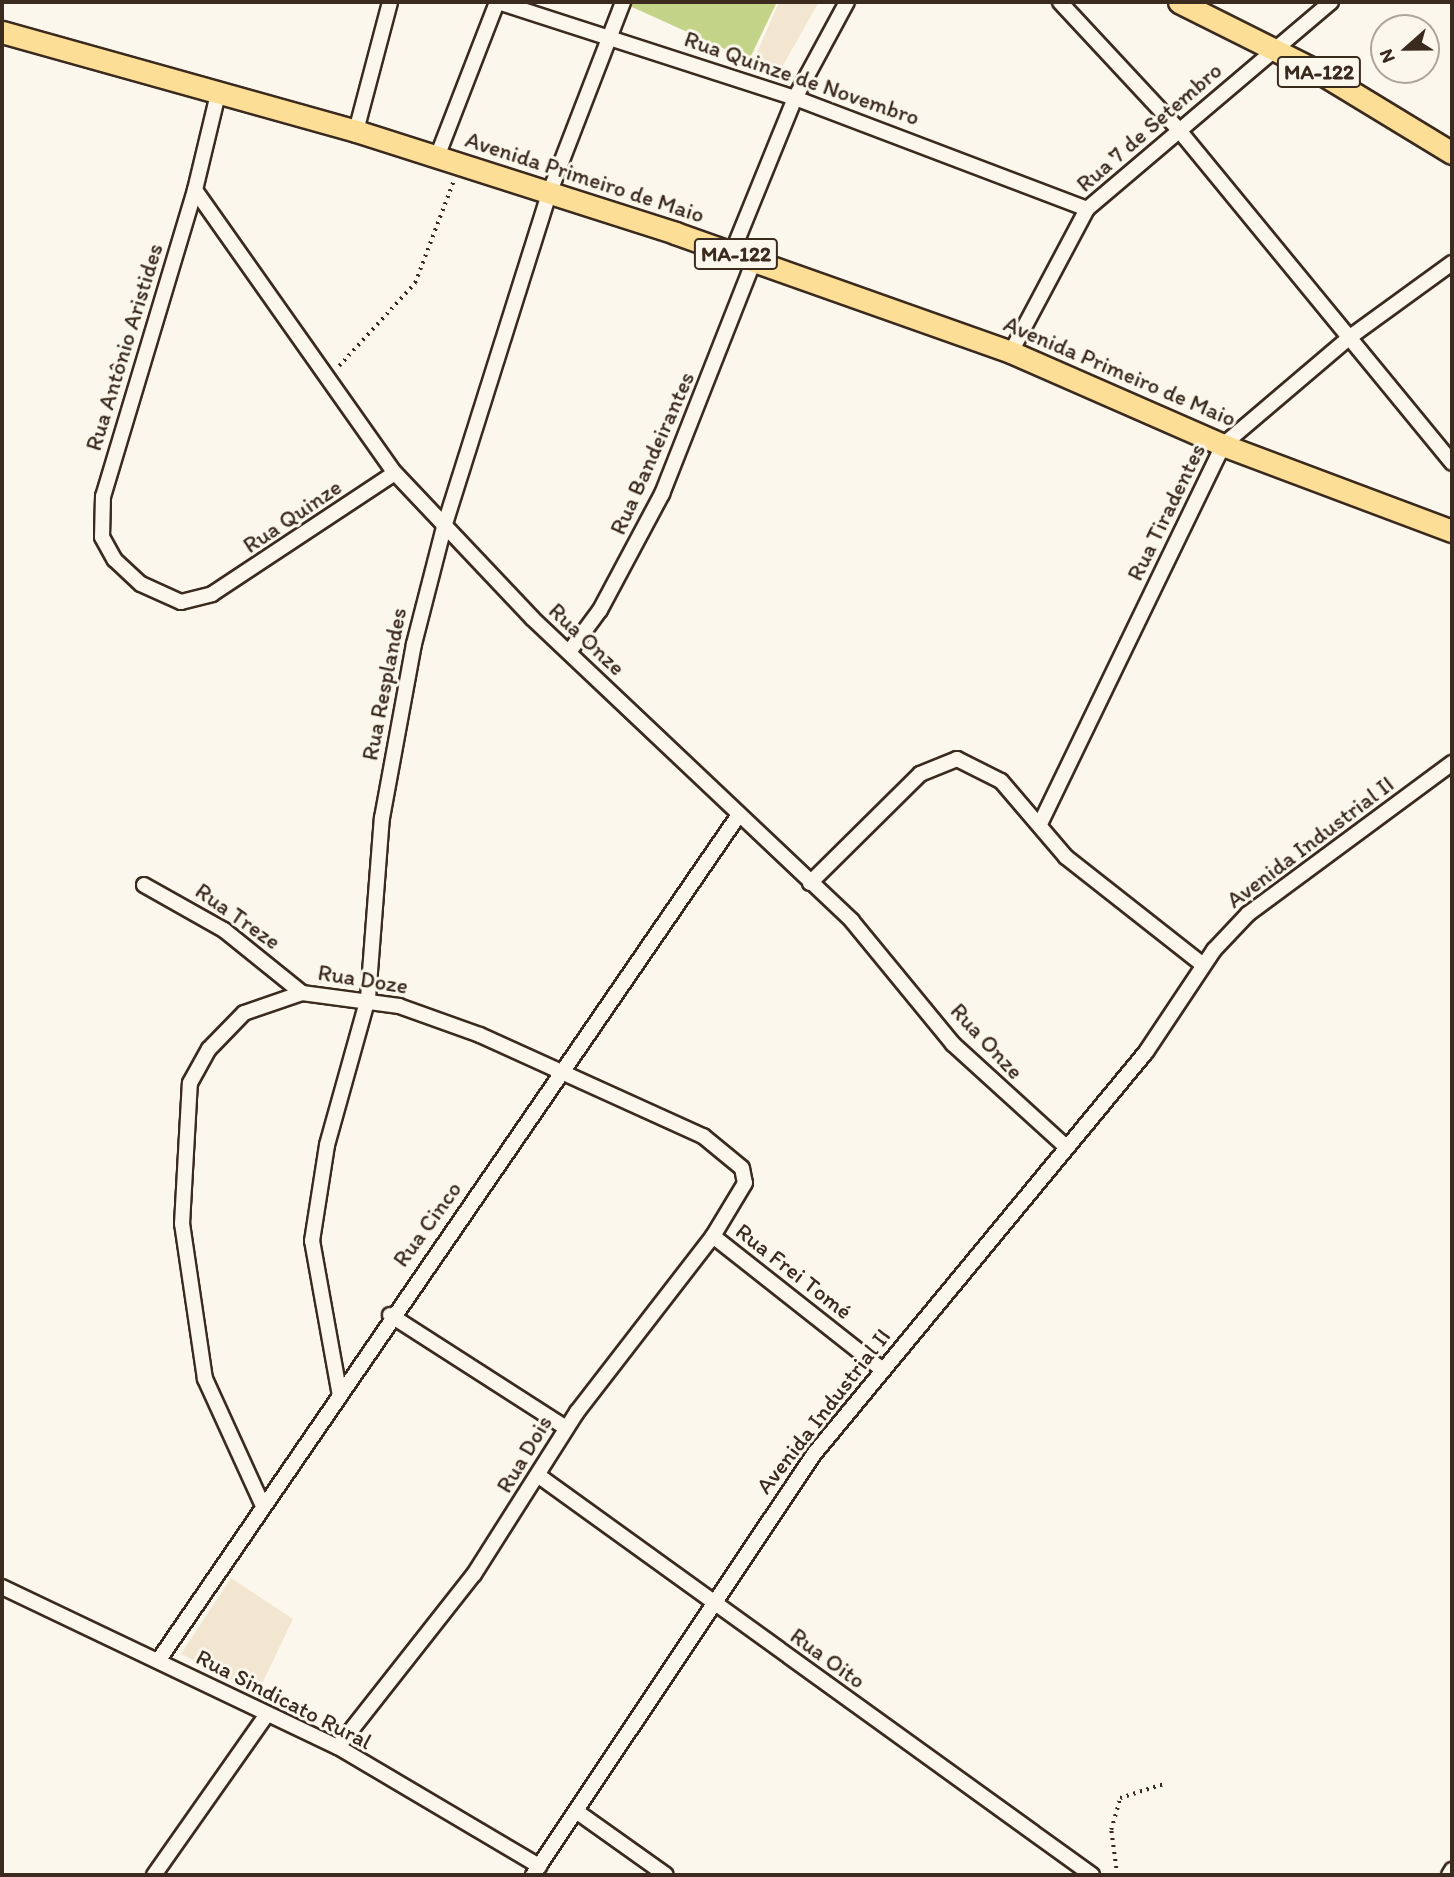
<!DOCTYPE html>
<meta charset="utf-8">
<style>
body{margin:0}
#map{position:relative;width:1454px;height:1877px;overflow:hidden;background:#fbf7ec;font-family:Itim,sans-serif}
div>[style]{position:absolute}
.built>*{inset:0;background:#f2e6d1}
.green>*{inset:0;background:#c3d489}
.path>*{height:3.5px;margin-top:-1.75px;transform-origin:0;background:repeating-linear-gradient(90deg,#3b2a1e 0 2px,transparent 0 7px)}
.roads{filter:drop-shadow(2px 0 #3b2a1e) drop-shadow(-2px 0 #3b2a1e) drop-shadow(0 2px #3b2a1e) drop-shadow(0 -2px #3b2a1e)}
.street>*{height:14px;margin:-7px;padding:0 7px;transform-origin:7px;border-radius:7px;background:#fbf7ec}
.primary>*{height:21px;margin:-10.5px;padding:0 10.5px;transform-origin:10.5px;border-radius:10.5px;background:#fcde96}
span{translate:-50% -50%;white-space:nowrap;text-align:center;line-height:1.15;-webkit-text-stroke:6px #fbf7ec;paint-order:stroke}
.shield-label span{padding:2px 5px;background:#fbf7ec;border:2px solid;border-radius:5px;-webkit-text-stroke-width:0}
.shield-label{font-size:21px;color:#3b2a1e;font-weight:700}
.street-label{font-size:23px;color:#3b2a1e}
.frame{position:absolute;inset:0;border:4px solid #3b2a1e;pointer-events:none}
.north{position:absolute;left:1370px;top:14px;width:70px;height:70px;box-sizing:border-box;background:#fbf7ec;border:2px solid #aea59a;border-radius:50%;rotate:249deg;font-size:19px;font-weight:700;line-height:28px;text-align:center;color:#3b2a1e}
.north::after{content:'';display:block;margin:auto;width:24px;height:32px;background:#3b2a1e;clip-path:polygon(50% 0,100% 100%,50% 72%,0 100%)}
</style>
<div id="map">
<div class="built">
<div style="clip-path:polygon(779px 2px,819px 2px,778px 74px,756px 55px)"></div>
<div style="clip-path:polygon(231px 1578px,293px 1619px,257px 1694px,181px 1654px)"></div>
</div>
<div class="green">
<div style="clip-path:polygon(621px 2px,777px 2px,749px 60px)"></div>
</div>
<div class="path">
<div style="left:339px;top:366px;width:113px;rotate:-47.5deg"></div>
<div style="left:415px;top:283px;width:110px;rotate:-69.3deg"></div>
<div style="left:1117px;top:1875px;width:45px;rotate:-97.6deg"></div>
<div style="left:1111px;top:1830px;width:33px;rotate:-74deg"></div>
<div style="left:1120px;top:1798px;width:46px;rotate:-17.7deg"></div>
</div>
<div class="roads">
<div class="street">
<div style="left:498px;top:2px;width:312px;rotate:17.9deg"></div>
<div style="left:795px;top:98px;width:312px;rotate:20.8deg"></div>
<div style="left:1060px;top:2px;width:173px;rotate:47.1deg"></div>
<div style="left:1178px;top:129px;width:432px;rotate:50.6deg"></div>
<div style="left:218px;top:94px;width:99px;rotate:103.5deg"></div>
<div style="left:195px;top:190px;width:347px;rotate:54.8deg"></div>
<div style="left:395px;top:473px;width:199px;rotate:46.6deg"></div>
<div style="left:532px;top:618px;width:441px;rotate:43.4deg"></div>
<div style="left:852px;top:921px;width:159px;rotate:50.6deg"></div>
<div style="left:953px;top:1044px;width:153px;rotate:42.3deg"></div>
<div style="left:356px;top:131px;width:133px;rotate:-75.2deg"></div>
<div style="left:437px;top:157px;width:166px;rotate:-68.8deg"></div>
<div style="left:195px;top:190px;width:320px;rotate:106.7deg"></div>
<div style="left:103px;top:496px;width:41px;rotate:91.4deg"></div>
<div style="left:102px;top:537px;width:26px;rotate:61deg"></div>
<div style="left:115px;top:560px;width:35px;rotate:43deg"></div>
<div style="left:141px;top:584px;width:44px;rotate:24.2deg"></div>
<div style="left:181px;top:602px;width:32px;rotate:-14deg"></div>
<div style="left:212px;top:594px;width:219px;rotate:-33.5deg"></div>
<div style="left:732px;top:253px;width:167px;rotate:-67.9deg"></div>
<div style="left:795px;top:98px;width:109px;rotate:-61.6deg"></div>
<div style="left:1011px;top:352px;width:162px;rotate:-62deg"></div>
<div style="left:1087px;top:209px;width:320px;rotate:-40.3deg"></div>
<div style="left:569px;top:652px;width:52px;rotate:-53.6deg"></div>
<div style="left:600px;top:610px;width:132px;rotate:-61.9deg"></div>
<div style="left:662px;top:494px;width:251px;rotate:-68.5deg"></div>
<div style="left:1040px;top:824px;width:421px;rotate:-64.2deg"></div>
<div style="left:1223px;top:445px;width:167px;rotate:-40.4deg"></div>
<div style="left:1350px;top:337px;width:126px;rotate:-36deg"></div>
<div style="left:810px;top:883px;width:155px;rotate:-44.7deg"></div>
<div style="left:920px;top:774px;width:40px;rotate:-22deg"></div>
<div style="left:957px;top:759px;width:49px;rotate:26.6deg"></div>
<div style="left:1001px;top:781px;width:100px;rotate:49.5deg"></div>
<div style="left:1066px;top:857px;width:174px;rotate:38.2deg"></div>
<div style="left:144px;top:885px;width:92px;rotate:29.4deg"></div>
<div style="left:224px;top:930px;width:100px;rotate:38.9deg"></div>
<div style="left:713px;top:1236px;width:213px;rotate:38.3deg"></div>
<div style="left:390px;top:1315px;width:209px;rotate:32.7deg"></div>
<div style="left:340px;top:1396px;width:158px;rotate:-100.2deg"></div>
<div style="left:312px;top:1241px;width:97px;rotate:-81.1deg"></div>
<div style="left:327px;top:1145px;width:153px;rotate:-74.4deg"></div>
<div style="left:368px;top:998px;width:181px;rotate:-85.6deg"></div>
<div style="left:382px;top:818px;width:177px;rotate:-79.6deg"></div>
<div style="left:414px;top:644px;width:121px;rotate:-75.6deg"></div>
<div style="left:444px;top:527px;width:349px;rotate:-72.5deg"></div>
<div style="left:549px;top:194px;width:206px;rotate:-68.9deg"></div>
<div style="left:539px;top:1476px;width:682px;rotate:35.81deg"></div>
<div style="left:263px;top:1506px;width:140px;rotate:-114.5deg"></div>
<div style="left:205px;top:1379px;width:157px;rotate:-98.4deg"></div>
<div style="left:182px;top:1224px;width:141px;rotate:-86.8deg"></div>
<div style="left:190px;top:1083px;width:39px;rotate:-61deg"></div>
<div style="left:209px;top:1049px;width:50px;rotate:-45.8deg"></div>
<div style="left:244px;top:1013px;width:61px;rotate:-19deg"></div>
<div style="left:302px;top:993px;width:98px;rotate:7.6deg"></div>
<div style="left:399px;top:1006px;width:86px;rotate:19.7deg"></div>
<div style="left:480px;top:1035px;width:245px;rotate:24.4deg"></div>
<div style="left:703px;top:1136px;width:50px;rotate:39.4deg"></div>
<div style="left:742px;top:1168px;width:15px;rotate:79deg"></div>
<div style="left:745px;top:1183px;width:62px;rotate:121.1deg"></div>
<div style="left:713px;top:1236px;width:222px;rotate:127.7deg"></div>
<div style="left:577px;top:1412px;width:192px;rotate:122.4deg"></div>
<div style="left:474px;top:1574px;width:220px;rotate:128.2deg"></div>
<div style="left:2px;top:1587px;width:372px;rotate:25.5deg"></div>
<div style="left:338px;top:1747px;width:234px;rotate:30.6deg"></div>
<div style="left:158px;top:1661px;width:1025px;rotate:-55.53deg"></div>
<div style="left:576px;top:1811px;width:110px;rotate:35.4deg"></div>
<div style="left:154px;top:1875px;width:193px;rotate:-54.9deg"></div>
<div style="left:533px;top:1875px;width:506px;rotate:-56.28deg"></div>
<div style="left:814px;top:1454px;width:521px;rotate:-50.45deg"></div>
<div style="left:1146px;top:1052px;width:123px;rotate:-56.3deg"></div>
<div style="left:1214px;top:950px;width:50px;rotate:-46.6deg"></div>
<div style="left:1248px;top:914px;width:254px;rotate:-36.5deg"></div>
<div style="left:1449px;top:1875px;width:6px;rotate:-59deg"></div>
</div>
<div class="primary">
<div style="left:1179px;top:2px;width:154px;rotate:26.6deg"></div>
<div style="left:1317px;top:71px;width:158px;rotate:31.3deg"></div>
<div style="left:2px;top:32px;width:368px;rotate:15.6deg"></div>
<div style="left:356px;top:131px;width:335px;rotate:17.7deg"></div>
<div style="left:675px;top:233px;width:356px;rotate:19.5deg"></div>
<div style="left:1011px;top:352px;width:232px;rotate:23.7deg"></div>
<div style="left:1223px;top:445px;width:245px;rotate:20.6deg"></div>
</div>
</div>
<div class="shield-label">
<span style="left:1319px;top:72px">MA-122</span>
<span style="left:736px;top:254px">MA-122</span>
</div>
<div class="street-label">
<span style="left:802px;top:78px;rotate:19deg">Rua Quinze de Novembro</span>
<span style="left:1149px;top:127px;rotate:-41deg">Rua 7 de Setembro</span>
<span style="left:585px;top:177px;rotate:18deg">Avenida Primeiro de Maio</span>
<span style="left:124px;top:347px;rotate:-73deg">Rua Antônio Aristides</span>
<span style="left:1120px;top:371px;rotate:23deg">Avenida Primeiro de Maio</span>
<span style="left:652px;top:453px;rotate:-66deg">Rua Bandeirantes</span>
<span style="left:1166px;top:512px;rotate:-64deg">Rua Tiradentes</span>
<span style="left:292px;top:516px;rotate:-34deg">Rua Quinze</span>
<span style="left:587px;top:639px;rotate:43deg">Rua Onze</span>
<span style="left:384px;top:684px;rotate:-79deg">Rua Resplandes</span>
<span style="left:1310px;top:842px;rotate:-37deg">Avenida Industrial II</span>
<span style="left:238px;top:916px;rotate:35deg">Rua Treze</span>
<span style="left:363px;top:979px;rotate:9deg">Rua Doze</span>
<span style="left:987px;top:1041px;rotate:47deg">Rua Onze</span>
<span style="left:427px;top:1224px;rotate:-54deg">Rua Cinco</span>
<span style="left:794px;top:1271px;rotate:38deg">Rua Frei Tomé</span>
<span style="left:823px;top:1411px;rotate:-52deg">Avenida Industrial II</span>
<span style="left:524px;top:1454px;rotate:-59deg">Rua Dois</span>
<span style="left:828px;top:1658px;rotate:36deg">Rua Oito</span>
<span style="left:284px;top:1699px;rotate:27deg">Rua Sindicato Rural</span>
</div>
<div class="frame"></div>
<div class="north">N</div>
</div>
